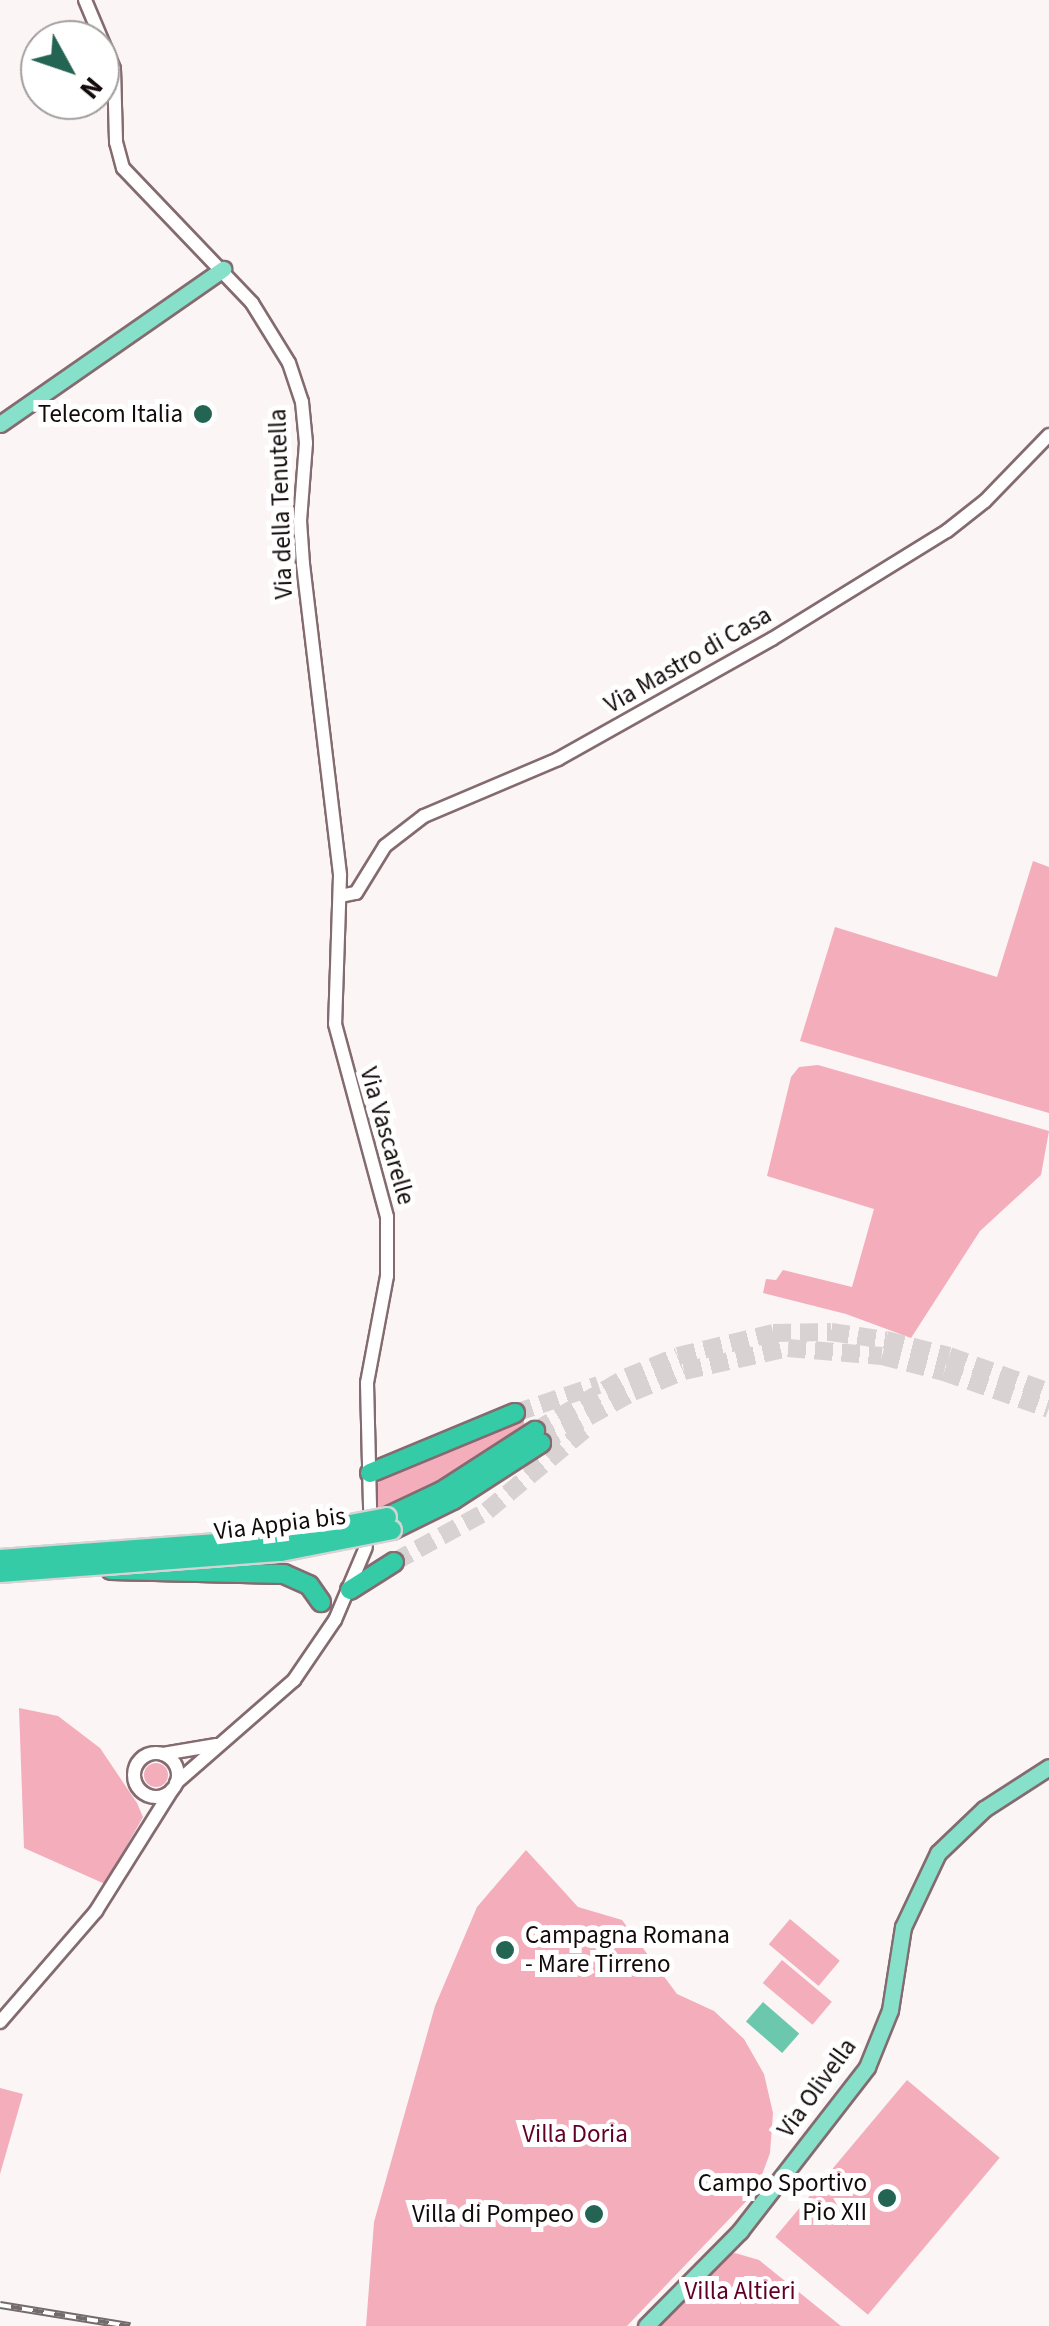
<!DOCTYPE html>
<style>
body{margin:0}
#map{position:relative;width:1049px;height:2326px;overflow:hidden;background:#fbf5f6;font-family:"Source Sans 3",sans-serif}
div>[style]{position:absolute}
.green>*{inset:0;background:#f4adbb;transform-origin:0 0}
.round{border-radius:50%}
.water>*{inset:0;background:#6cc8ad;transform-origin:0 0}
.highway-tunnel>*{height:18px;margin-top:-9px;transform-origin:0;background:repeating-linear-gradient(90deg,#d8d2d3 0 18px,transparent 0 27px)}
.roads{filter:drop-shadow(2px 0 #846b6f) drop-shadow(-2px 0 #846b6f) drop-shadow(0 2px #846b6f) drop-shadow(0 -2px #846b6f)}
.minor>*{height:12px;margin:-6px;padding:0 6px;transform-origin:6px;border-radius:6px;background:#fff}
.minor>.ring{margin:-6px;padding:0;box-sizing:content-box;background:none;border:12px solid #fff;border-radius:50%}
.major>*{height:15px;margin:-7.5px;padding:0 7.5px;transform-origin:7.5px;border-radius:7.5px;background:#86e0ca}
.highway>*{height:18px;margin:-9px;padding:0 9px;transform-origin:9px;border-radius:9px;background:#35cba7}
.rail>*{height:8px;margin-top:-4px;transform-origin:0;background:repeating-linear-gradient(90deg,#fff 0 11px,#736b6c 0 22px);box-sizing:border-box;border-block:2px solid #736b6c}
.bridges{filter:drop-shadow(2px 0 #d5d3d3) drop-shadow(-2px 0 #d5d3d3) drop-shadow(0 2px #d5d3d3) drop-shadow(0 -2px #d5d3d3)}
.highway-bridge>*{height:18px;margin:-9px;padding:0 9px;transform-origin:9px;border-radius:9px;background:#35cba7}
.dots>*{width:28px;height:28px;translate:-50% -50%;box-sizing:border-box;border:5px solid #fff;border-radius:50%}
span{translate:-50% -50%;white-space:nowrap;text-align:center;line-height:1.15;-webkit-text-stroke:10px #fff;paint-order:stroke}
.poi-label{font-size:25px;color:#130a0b}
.right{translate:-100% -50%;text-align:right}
.left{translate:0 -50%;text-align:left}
.street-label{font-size:25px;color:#130a0b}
.park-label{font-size:25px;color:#610027}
.north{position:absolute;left:20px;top:20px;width:100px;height:100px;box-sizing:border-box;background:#fff;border:2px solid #a19d9d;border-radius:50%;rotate:130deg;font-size:28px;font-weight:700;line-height:40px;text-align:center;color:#130a0b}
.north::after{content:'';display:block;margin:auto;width:35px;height:45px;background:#236453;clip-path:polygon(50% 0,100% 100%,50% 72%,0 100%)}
</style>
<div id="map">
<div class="green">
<div style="clip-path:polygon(1033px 861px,1049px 867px,1049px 1113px,800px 1041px,835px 927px,997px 977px)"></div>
<div style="clip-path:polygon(818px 1065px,1049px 1131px,1041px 1175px,980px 1231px,911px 1338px,846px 1314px,763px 1293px,766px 1279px,776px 1280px,783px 1270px,852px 1287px,874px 1209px,767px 1176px,791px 1077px,799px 1067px)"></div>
<div style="clip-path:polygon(523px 1420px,526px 1427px,434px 1486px,374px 1510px,376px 1485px,392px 1470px)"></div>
<div style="clip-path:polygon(19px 1708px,58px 1716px,100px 1748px,137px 1803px,143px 1817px,105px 1884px,24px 1848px)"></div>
<div class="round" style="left:144px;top:1763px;width:24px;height:24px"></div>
<div style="clip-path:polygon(526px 1850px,578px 1907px,622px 1920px,677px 1994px,714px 2011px,744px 2039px,764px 2074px,773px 2113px,770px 2153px,756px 2191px,627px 2326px,366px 2326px,374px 2222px,435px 2006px,477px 1907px)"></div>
<div style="left:790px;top:1919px;width:65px;height:33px;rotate:40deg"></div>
<div style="left:782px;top:1960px;width:65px;height:30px;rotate:40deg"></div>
<div style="left:907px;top:2080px;width:121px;height:205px;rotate:40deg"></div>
<div style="clip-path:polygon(0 2088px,23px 2094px,0 2174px)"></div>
<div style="clip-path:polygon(735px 2253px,759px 2260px,841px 2326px,658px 2326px,724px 2258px)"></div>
</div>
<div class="water">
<div style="left:763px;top:2002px;width:48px;height:26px;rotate:41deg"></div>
</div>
<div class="highway-tunnel">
<div style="left:515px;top:1413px;width:88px;rotate:-18.6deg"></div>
<div style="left:535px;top:1431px;width:107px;rotate:-30.4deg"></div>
<div style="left:627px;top:1377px;width:55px;rotate:-22.4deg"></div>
<div style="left:678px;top:1356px;width:98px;rotate:-13.6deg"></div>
<div style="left:773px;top:1333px;width:58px;rotate:-1deg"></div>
<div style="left:831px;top:1332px;width:56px;rotate:8.3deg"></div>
<div style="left:886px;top:1340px;width:65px;rotate:14.3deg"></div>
<div style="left:949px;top:1356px;width:106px;rotate:19.8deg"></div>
<div style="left:541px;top:1443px;width:105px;rotate:-29deg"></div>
<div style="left:633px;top:1392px;width:55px;rotate:-22.4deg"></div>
<div style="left:684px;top:1371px;width:107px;rotate:-12.5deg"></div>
<div style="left:788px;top:1348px;width:94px;rotate:4.9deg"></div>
<div style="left:882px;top:1356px;width:64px;rotate:14.5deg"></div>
<div style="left:944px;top:1372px;width:111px;rotate:19.4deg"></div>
<div style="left:394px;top:1562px;width:106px;rotate:-28.7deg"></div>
<div style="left:487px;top:1511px;width:133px;rotate:-39.8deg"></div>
</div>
<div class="roads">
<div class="minor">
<div style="left:85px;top:0;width:75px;rotate:67.2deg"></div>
<div style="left:114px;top:69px;width:73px;rotate:88.4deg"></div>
<div style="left:116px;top:142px;width:27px;rotate:75deg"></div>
<div style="left:123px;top:168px;width:187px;rotate:46.3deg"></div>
<div style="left:252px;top:303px;width:70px;rotate:58.3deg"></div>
<div style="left:289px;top:363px;width:41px;rotate:71.6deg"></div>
<div style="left:302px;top:402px;width:41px;rotate:84.4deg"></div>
<div style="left:306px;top:443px;width:78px;rotate:94.4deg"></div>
<div style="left:300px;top:521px;width:43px;rotate:86deg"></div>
<div style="left:303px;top:564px;width:314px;rotate:83.2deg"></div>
<div style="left:340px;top:876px;width:148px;rotate:91.9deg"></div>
<div style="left:335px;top:1024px;width:200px;rotate:74.9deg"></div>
<div style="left:387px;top:1217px;width:59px;rotate:90deg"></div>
<div style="left:387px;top:1276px;width:109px;rotate:100.6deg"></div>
<div style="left:367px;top:1383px;width:126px;rotate:88.6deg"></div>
<div style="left:340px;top:896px;width:16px;rotate:-11deg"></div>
<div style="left:356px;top:893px;width:55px;rotate:-58.3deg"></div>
<div style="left:385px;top:846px;width:49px;rotate:-37.6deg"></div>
<div style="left:424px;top:816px;width:146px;rotate:-23deg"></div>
<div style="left:558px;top:759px;width:245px;rotate:-29.3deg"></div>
<div style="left:772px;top:639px;width:206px;rotate:-31.7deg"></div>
<div style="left:947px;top:531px;width:48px;rotate:-38.3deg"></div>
<div style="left:985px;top:501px;width:92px;rotate:-45.9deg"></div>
<div class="ring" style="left:134px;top:1753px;width:32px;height:32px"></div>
<div style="left:163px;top:1754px;width:54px;rotate:-9.6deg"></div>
<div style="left:176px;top:1783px;width:157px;rotate:-41.1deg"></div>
<div style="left:294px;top:1680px;width:73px;rotate:-55.7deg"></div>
<div style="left:335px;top:1620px;width:79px;rotate:-67deg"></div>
<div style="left:0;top:2022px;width:147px;rotate:-49.1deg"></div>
<div style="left:96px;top:1911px;width:143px;rotate:-57.9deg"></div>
</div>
<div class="major">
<div style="left:0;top:424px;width:272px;rotate:-34.8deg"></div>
<div style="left:646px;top:2326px;width:134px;rotate:-45.3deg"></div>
<div style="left:740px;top:2231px;width:207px;rotate:-52.2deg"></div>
<div style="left:867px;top:2067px;width:61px;rotate:-68deg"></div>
<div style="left:890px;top:2010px;width:84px;rotate:-81.1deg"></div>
<div style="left:903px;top:1927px;width:82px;rotate:-64.7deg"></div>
<div style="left:938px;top:1853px;width:64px;rotate:-43.7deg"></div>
<div style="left:984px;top:1809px;width:77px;rotate:-32.9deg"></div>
</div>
<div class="highway">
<div style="left:370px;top:1473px;width:157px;rotate:-22.5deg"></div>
<div style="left:387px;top:1517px;width:61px;rotate:-25.3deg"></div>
<div style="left:442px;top:1491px;width:111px;rotate:-32.8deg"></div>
<div style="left:392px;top:1530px;width:68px;rotate:-26.2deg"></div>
<div style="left:453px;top:1500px;width:105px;rotate:-32.9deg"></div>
<div style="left:111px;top:1570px;width:173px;rotate:1.3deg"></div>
<div style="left:284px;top:1574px;width:27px;rotate:24deg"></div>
<div style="left:309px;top:1585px;width:21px;rotate:55deg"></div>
<div style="left:350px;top:1590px;width:52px;rotate:-32.5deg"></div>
</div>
</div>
<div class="rail">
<div style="left:0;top:2305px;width:132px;rotate:9.2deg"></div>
</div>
<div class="bridges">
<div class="highway-bridge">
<div style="left:0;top:1559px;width:272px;rotate:-4.2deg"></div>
<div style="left:271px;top:1539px;width:118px;rotate:-10.7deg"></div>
<div style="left:0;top:1573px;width:282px;rotate:-4.3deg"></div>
<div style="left:281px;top:1552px;width:113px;rotate:-11.2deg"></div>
</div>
</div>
<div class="dots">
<div style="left:203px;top:414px;background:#236453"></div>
<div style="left:505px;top:1950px;background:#236453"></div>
<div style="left:887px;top:2198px;background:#236453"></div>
<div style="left:594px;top:2214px;background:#236453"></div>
</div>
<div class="poi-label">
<span class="right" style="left:183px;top:414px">Telecom Italia</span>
<span class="left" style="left:525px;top:1950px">Campagna Romana<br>- Mare Tirreno</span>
<span class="right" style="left:867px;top:2198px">Campo Sportivo<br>Pio XII</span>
<span class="right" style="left:574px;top:2214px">Villa di Pompeo</span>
</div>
<div class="street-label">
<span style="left:281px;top:504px;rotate:-92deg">Via della Tenutella</span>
<span style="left:688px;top:660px;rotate:-30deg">Via Mastro di Casa</span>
<span style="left:387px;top:1136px;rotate:74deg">Via Vascarelle</span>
<span style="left:280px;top:1524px;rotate:-7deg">Via Appia bis</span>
<span style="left:817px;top:2088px;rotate:-54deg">Via Olivella</span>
</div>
<div class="park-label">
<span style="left:575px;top:2134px">Villa Doria</span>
<span style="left:740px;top:2291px">Villa Altieri</span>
</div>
<div class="north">N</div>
</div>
